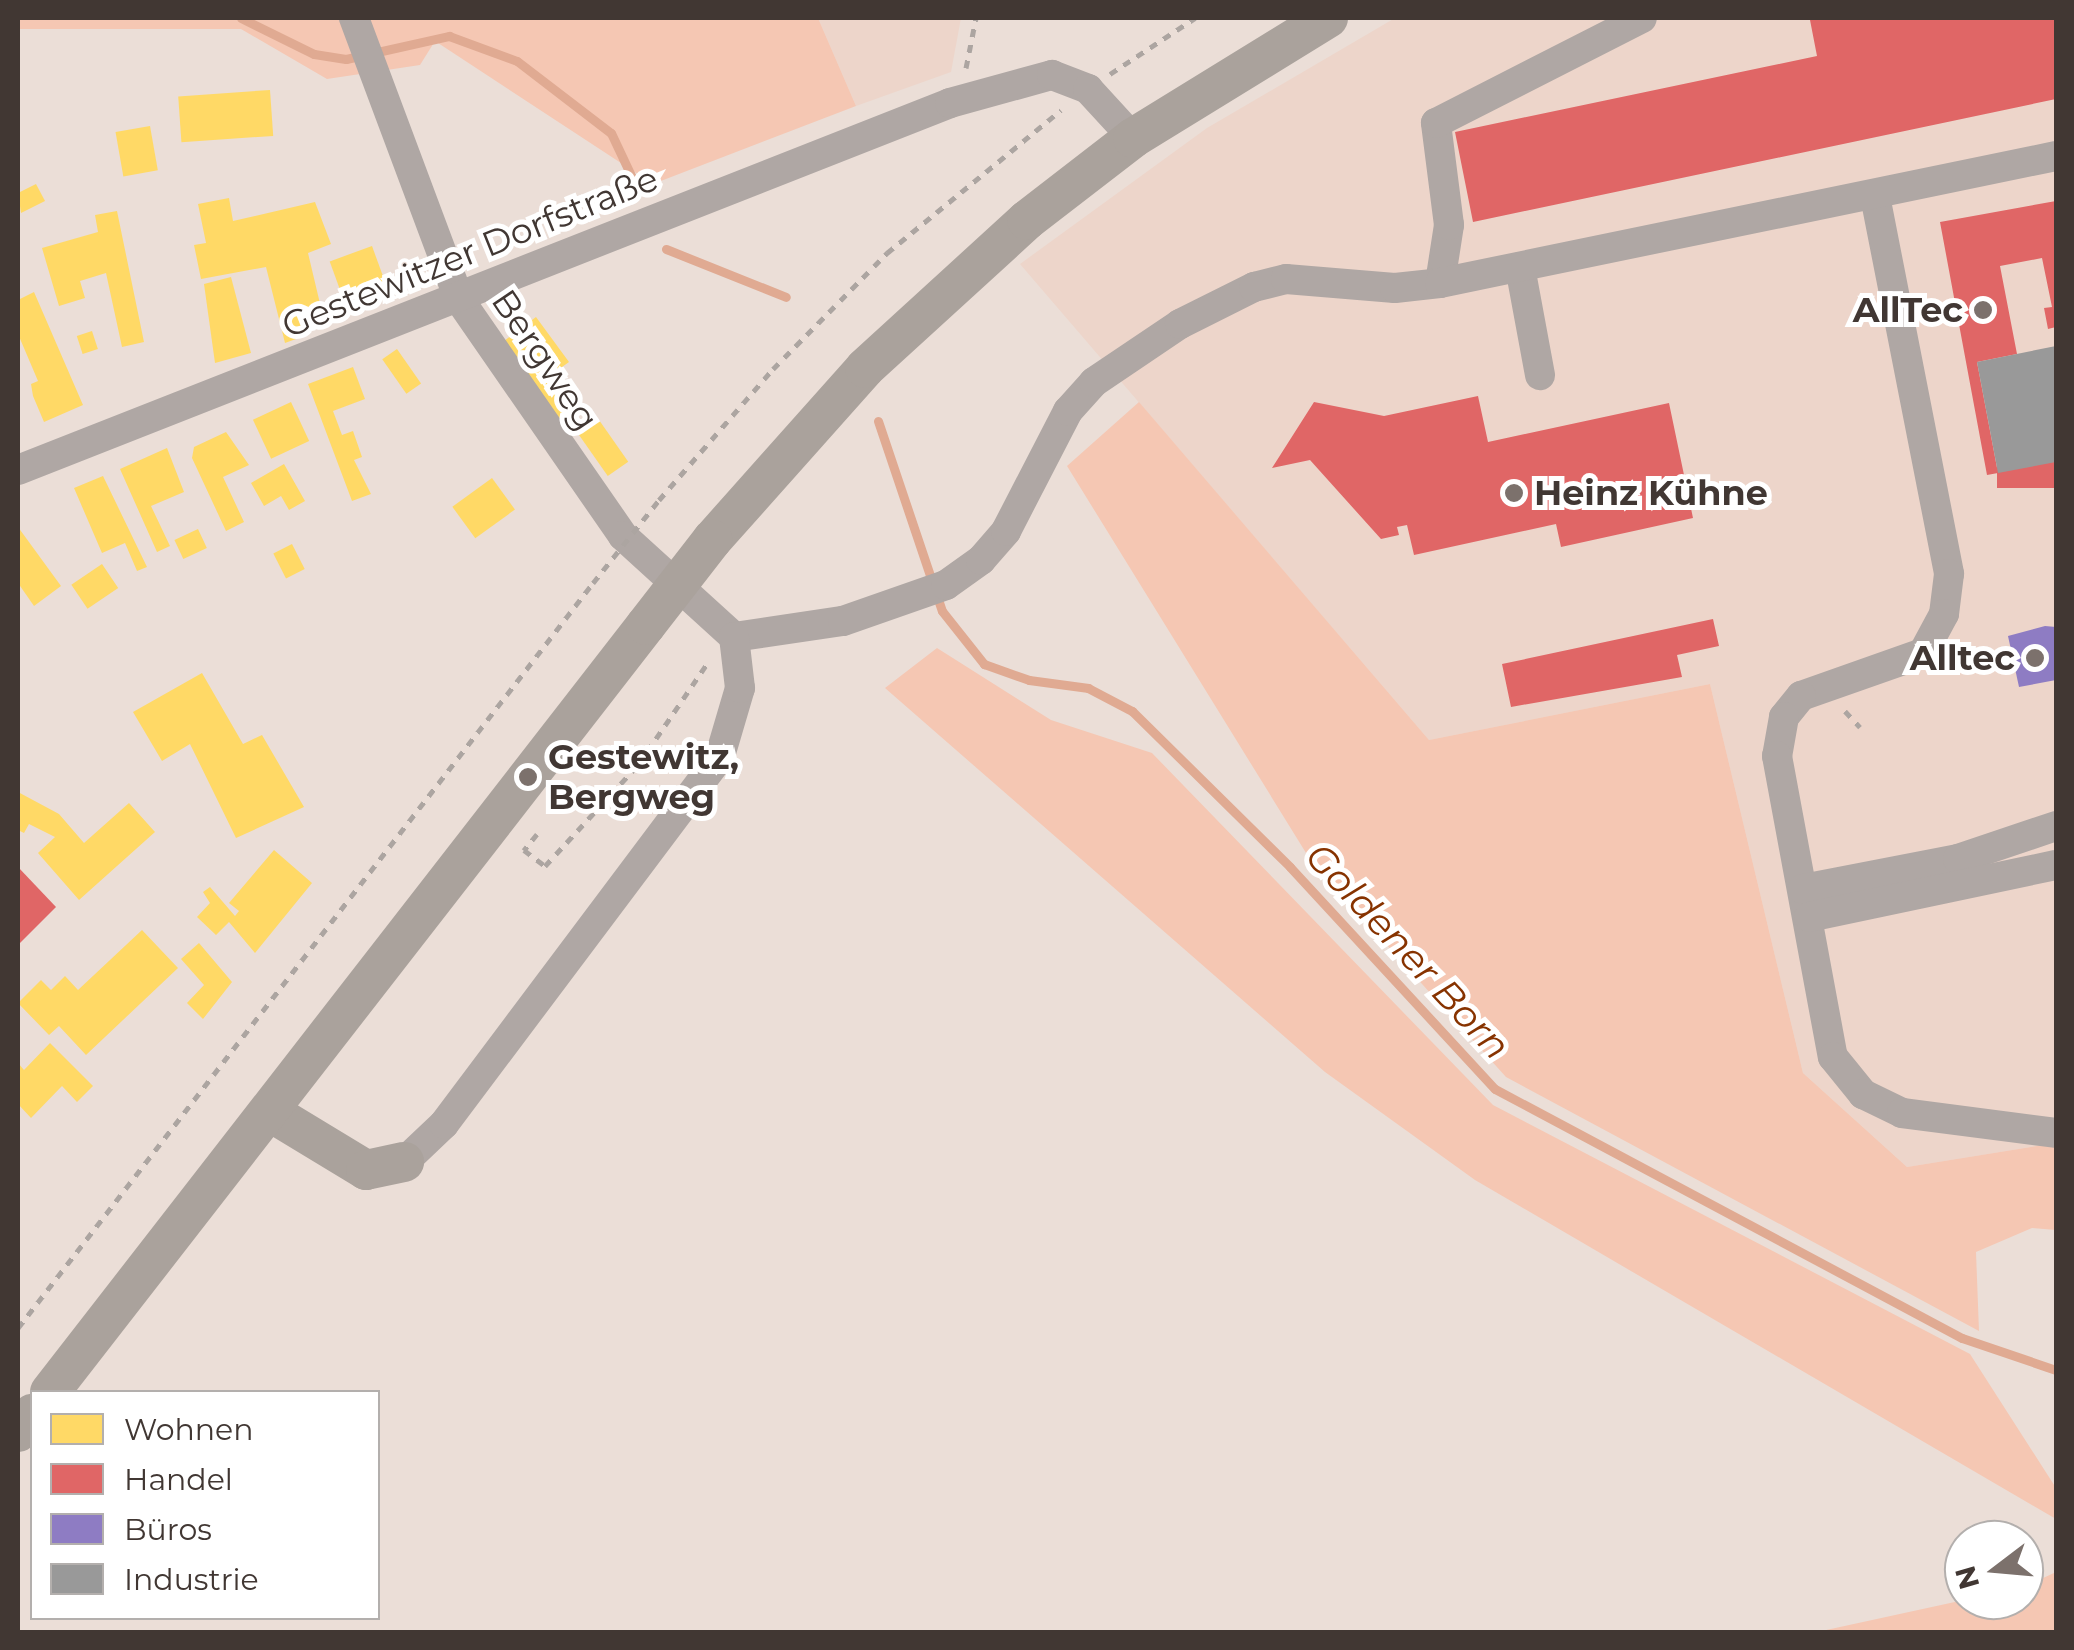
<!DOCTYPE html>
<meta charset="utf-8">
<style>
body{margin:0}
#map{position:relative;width:2074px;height:1650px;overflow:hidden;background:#ebded7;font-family:Montserrat,sans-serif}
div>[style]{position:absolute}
.built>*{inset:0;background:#edd5ca}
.green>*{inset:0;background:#f5c7b3}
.homes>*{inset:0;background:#ffd966;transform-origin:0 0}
.shops>*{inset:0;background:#e06666;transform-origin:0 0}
.offices>*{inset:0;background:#8e7cc3}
.industry>*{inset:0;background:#999}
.stream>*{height:9px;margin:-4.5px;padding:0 4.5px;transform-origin:4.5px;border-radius:4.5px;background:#e0aa92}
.path>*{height:5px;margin-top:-2.5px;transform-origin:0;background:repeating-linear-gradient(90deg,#aca5a1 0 8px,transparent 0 16px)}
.minor>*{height:30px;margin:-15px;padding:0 15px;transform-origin:15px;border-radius:15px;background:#afa7a4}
.major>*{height:40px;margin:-20px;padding:0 20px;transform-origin:20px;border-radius:20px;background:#aaa29c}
.path-bridge>*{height:5px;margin-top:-2.5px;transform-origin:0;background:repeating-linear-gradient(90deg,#aca5a1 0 8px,transparent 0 16px)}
.major-bridge>*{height:40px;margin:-20px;padding:0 20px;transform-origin:20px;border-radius:20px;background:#aaa29c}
.dots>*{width:28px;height:28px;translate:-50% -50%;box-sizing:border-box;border:5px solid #fff;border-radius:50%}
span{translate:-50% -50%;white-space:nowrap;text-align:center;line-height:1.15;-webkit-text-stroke:10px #fff;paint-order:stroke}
.street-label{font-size:35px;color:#413733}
.poi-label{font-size:35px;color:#413733;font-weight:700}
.right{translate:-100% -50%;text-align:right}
.left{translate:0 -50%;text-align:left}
.water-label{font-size:38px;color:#873300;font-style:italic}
.frame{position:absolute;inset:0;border:20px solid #413733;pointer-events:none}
.legend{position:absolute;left:30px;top:1390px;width:350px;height:230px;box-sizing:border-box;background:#fff;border:2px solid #b3afad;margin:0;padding:12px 18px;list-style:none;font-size:30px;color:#413733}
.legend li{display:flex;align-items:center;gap:20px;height:50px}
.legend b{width:50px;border:2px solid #b3afad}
.north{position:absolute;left:1944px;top:1520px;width:100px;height:100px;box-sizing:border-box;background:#fff;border:2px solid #b3afad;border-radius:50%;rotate:254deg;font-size:28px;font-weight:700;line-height:40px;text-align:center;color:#413733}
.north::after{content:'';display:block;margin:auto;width:35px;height:45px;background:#7c716c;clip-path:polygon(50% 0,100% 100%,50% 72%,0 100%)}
</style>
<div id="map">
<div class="built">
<div style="clip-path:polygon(818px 18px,961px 18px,951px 72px,856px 106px)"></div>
<div style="clip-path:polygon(1395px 18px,2056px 18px,2056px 1143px,1907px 1167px,1803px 1073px,1710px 684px,1429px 740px,1020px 264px,1207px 128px)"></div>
</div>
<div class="green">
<div style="clip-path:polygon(18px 18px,818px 18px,856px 106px,653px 184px,435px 41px,420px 65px,327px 79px,241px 29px,18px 29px)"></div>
<div style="clip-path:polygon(1139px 402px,1429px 740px,1710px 684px,1803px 1073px,1907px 1167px,2056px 1143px,2056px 1230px,2032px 1228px,1976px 1252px,1979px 1331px,1506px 1077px,1311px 861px,1067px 466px)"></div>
<div style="clip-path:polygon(937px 648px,1051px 720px,1152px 753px,1493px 1105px,1970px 1354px,2056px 1488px,2056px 1519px,1475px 1180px,1325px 1072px,885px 688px)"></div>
<div style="clip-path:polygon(2056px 1572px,2056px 1632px,1817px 1632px,1964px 1600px,2024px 1600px,2024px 1587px)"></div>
</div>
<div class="homes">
<div style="left:270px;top:90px;width:46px;height:92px;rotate:86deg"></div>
<div style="left:150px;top:126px;width:45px;height:35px;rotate:80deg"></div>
<div style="clip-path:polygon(36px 184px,45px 201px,21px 213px,18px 193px)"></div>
<div style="clip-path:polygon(229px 198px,233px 221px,315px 202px,331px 244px,308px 253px,322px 312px,298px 317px,304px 336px,285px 343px,266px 267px,201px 279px,194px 245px,206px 243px,198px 204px)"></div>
<div style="clip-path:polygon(117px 211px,144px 342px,122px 347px,106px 273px,80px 281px,85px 298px,59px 306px,42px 248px,98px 232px,95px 215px)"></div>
<div style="left:372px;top:246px;width:37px;height:45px;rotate:70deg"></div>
<div style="clip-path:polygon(231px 277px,251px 353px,215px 363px,204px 284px)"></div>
<div style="clip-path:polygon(34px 292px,83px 405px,44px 422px,33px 396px,31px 384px,38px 381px,18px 334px,18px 300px)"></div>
<div style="clip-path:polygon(536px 317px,569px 362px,555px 372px,582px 407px,560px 423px,500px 344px)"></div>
<div style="left:92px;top:331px;width:19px;height:16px;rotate:72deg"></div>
<div style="left:397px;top:349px;width:42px;height:18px;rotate:55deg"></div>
<div style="clip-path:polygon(353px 367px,365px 399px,333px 411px,342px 435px,353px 431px,362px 457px,354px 460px,371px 494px,352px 501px,308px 384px)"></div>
<div style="left:291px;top:402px;width:43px;height:42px;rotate:65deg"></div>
<div style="left:599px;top:420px;width:51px;height:25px;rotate:55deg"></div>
<div style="clip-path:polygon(226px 432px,249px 465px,223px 477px,244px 522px,226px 531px,192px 458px,194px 447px)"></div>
<div style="clip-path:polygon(167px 448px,184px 492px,151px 506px,170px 546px,157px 552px,120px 469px)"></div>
<div style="clip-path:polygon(284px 464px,305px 501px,289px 510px,281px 496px,264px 506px,251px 483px)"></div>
<div style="clip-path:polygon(103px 476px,147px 567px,137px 571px,125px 543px,102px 553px,74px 488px)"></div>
<div style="left:492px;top:478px;width:39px;height:49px;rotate:54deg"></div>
<div style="clip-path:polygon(18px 527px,61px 586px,34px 606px,18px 583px)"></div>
<div style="left:198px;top:529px;width:21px;height:26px;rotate:65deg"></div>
<div style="left:292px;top:544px;width:28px;height:21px;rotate:63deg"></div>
<div style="left:102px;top:564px;width:29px;height:37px;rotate:56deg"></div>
<div style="clip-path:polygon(202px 673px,243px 744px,262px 735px,304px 807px,236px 838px,190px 744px,162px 761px,133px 712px)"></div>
<div style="clip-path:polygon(18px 792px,59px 814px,84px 843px,129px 803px,155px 832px,79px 900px,38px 853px,55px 837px,29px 824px,24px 833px,18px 830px)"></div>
<div style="clip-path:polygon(274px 850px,312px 883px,255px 953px,229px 922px,216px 935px,197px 917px,210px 903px,203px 892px,210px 887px,235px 916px,239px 911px,229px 903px)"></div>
<div style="clip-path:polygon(142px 930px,178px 968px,86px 1055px,59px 1026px,49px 1035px,18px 1003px,41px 980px,51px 990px,65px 976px,78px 990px)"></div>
<div style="clip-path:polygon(199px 943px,232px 982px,203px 1019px,187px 1003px,204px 985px,181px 959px)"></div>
<div style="clip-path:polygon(50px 1043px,93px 1086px,77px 1102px,62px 1086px,31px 1118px,18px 1104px,18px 1063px,24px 1070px)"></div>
</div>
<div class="shops">
<div style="clip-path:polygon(1819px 18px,2056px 18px,2056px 99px,1473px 222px,1455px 132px,1817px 56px,1810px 20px)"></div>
<div style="clip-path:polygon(2056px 201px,2056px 327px,2048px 329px,2044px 308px,2052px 307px,2042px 258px,2000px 266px,2017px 354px,1977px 362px,1998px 473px,1987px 475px,1940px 222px)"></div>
<div style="clip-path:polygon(1478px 396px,1488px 442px,1669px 403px,1693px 518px,1561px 547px,1556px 524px,1414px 555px,1407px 525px,1397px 527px,1399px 535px,1381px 539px,1310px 460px,1272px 468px,1314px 402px,1384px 416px)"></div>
<div style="left:2056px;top:462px;width:26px;height:59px;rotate:90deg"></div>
<div style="clip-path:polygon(1713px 619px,1719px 646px,1677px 655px,1682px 677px,1511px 707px,1502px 664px)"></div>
<div style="clip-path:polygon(18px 867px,56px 907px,18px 945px)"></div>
</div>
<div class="offices">
<div style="clip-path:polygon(2045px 626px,2056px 627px,2056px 680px,2019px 687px,2008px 636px)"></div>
</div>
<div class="industry">
<div style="clip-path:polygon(2056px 346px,2056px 462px,1998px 473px,1977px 362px)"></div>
</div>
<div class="stream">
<div style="left:241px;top:18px;width:81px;rotate:26.3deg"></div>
<div style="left:314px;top:54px;width:32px;rotate:9deg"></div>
<div style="left:346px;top:59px;width:106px;rotate:-12.6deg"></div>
<div style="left:449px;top:36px;width:72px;rotate:20.2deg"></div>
<div style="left:517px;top:61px;width:118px;rotate:37.5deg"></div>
<div style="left:611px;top:133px;width:56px;rotate:64.8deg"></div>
<div style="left:666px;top:249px;width:129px;rotate:21.8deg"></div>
<div style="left:878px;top:421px;width:200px;rotate:71.4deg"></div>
<div style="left:942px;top:611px;width:68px;rotate:51.6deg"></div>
<div style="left:984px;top:664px;width:48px;rotate:19.6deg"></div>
<div style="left:1029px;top:680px;width:60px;rotate:7.7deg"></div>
<div style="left:1088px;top:688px;width:50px;rotate:27.6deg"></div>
<div style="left:1132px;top:711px;width:222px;rotate:44.6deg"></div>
<div style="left:1290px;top:867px;width:302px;rotate:47.3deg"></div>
<div style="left:1495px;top:1089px;width:529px;rotate:28.07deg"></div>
<div style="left:1962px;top:1338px;width:99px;rotate:18.8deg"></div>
</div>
<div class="path">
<div style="left:966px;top:68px;width:51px;rotate:-78.7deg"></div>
<div style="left:1110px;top:74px;width:102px;rotate:-33.4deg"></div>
<div style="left:659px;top:500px;width:174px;rotate:-49deg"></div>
<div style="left:773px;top:369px;width:163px;rotate:-45.5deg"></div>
<div style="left:887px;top:253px;width:225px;rotate:-39.4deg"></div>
<div style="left:1845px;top:711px;width:22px;rotate:47deg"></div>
<div style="left:537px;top:834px;width:21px;rotate:129deg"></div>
<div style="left:524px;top:850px;width:26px;rotate:37deg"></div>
<div style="left:545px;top:866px;width:137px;rotate:-47.4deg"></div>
<div style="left:638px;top:765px;width:122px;rotate:-55.7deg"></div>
<div style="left:18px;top:1328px;width:941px;rotate:-52.34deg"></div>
</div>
<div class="minor">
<div style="left:354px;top:18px;width:300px;rotate:69.5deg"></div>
<div style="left:459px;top:299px;width:288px;rotate:55.3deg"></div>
<div style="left:623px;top:536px;width:150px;rotate:42.3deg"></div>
<div style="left:1875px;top:196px;width:385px;rotate:78.9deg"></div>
<div style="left:1949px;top:574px;width:40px;rotate:97.1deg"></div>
<div style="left:1944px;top:614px;width:44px;rotate:118.3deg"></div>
<div style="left:1923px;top:653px;width:129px;rotate:160.6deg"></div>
<div style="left:1801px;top:696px;width:27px;rotate:129deg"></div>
<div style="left:1784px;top:717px;width:40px;rotate:100deg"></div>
<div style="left:1777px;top:756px;width:306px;rotate:79.5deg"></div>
<div style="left:1833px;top:1057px;width:48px;rotate:51deg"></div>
<div style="left:1863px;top:1094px;width:43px;rotate:26deg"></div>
<div style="left:1902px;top:1113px;width:155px;rotate:7.4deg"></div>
<div style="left:1520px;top:267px;width:110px;rotate:79.5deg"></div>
<div style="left:1440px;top:283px;width:59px;rotate:-81.2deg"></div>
<div style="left:1449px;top:225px;width:103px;rotate:-97.3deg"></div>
<div style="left:1436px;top:123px;width:231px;rotate:-27deg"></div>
<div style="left:18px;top:470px;width:1002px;rotate:-21.49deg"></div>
<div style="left:950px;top:103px;width:106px;rotate:-15.4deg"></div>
<div style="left:1052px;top:75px;width:39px;rotate:21deg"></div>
<div style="left:1088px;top:89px;width:67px;rotate:47.4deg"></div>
<div style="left:734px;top:637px;width:110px;rotate:-8.4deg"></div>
<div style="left:843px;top:621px;width:109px;rotate:-19.3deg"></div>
<div style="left:946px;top:585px;width:43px;rotate:-35.5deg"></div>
<div style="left:981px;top:560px;width:38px;rotate:-49deg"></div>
<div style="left:1006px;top:531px;width:135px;rotate:-62.7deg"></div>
<div style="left:1068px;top:411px;width:39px;rotate:-48deg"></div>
<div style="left:1094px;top:382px;width:104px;rotate:-34deg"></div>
<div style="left:1180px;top:324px;width:83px;rotate:-26.6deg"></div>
<div style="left:1254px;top:287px;width:33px;rotate:-14deg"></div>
<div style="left:1286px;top:279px;width:109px;rotate:4.7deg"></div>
<div style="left:1395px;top:288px;width:45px;rotate:-6.3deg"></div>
<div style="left:1440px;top:283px;width:629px;rotate:-11.65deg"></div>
<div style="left:1803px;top:889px;width:158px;rotate:-11deg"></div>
<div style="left:1958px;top:859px;width:103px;rotate:-18.6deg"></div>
<div style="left:1809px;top:917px;width:252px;rotate:-11.9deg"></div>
<div style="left:404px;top:1162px;width:55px;rotate:-43.5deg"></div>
<div style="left:444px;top:1124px;width:460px;rotate:-53.1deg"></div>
<div style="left:720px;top:756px;width:71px;rotate:-73.6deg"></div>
<div style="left:740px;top:688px;width:51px;rotate:-96.7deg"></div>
</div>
<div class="major">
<div style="left:712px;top:540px;width:230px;rotate:-48.3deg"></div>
<div style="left:865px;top:368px;width:219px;rotate:-42.4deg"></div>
<div style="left:1027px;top:220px;width:134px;rotate:-37.7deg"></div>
<div style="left:1133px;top:138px;width:229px;rotate:-31.6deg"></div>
<div style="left:272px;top:1113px;width:110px;rotate:31.2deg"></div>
<div style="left:366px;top:1170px;width:39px;rotate:-12deg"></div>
<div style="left:50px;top:1392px;width:971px;rotate:-52.15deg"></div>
<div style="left:18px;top:1432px;width:23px;rotate:-52deg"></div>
</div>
<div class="path-bridge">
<div style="left:593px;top:583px;width:106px;rotate:-51.5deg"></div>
</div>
<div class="major-bridge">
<div style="left:646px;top:625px;width:108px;rotate:-52.2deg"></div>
</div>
<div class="dots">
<div style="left:1983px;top:310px;background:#7c716c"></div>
<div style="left:1514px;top:493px;background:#7c716c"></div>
<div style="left:2035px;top:658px;background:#7c716c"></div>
<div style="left:528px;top:777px;background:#7c716c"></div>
</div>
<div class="street-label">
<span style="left:470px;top:252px;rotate:-22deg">Gestewitzer Dorfstraße</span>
<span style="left:545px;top:360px;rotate:56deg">Bergweg</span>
</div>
<div class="poi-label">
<span class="right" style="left:1963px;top:310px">AllTec</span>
<span class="left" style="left:1534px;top:493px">Heinz Kühne</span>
<span class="right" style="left:2015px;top:658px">Alltec</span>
<span class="left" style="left:548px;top:777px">Gestewitz,<br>Bergweg</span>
</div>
<div class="water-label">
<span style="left:1408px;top:951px;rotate:47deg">Goldener Born</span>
</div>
<div class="frame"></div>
<ul class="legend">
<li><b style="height:28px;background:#ffd966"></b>Wohnen</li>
<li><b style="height:28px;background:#e06666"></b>Handel</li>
<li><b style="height:28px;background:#8e7cc3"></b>Büros</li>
<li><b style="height:28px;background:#999"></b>Industrie</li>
</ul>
<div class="north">N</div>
</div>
